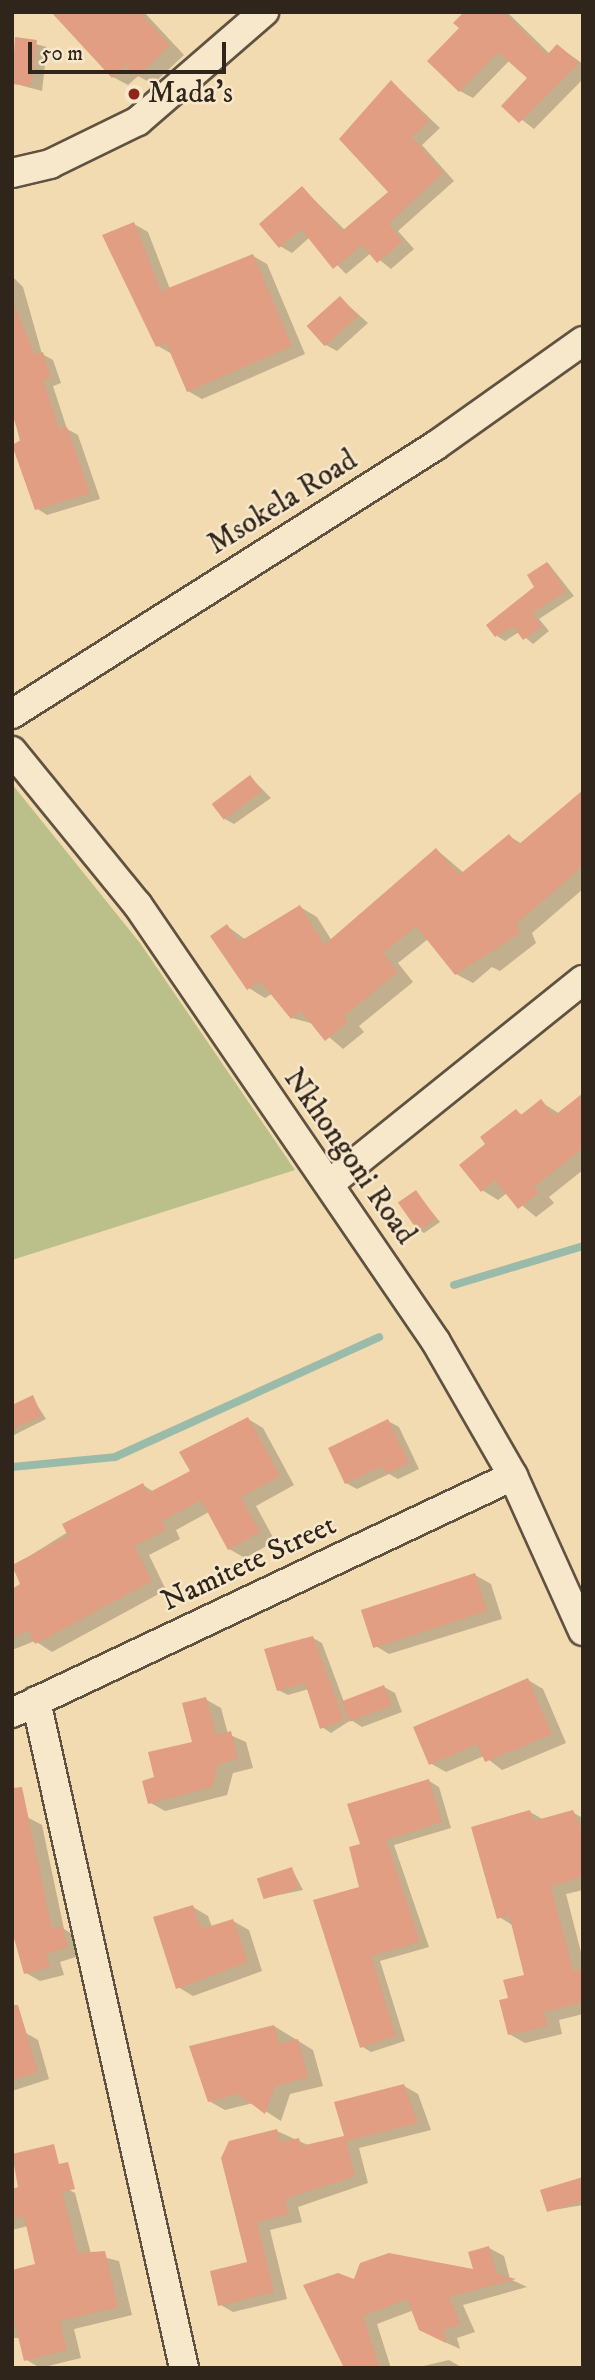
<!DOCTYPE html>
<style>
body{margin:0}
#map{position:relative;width:595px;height:2380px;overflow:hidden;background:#f2dbb1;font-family:"IM FELL DW Pica",serif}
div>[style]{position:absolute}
.green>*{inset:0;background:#bbc08b}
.shadow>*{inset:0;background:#0003}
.stream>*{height:8px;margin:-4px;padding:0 4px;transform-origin:4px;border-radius:4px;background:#9bbbaa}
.building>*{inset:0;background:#e29e82;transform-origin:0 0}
.roads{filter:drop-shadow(2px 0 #605240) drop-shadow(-2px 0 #605240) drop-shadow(0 2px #605240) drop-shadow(0 -2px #605240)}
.street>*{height:28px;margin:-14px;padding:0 14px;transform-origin:14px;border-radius:14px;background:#f7e8cc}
.dots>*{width:19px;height:19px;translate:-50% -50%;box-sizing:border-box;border:4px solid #f7e8cc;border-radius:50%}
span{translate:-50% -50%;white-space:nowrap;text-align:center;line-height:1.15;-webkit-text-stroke:5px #f7e8cc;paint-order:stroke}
.poi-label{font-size:30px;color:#30251b}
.left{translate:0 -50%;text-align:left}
.street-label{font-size:30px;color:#30251b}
.frame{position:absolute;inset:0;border:14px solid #30251b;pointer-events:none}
.scale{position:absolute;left:28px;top:42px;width:198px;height:32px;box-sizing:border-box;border:4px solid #30251b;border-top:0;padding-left:9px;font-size:21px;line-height:24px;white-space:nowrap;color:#30251b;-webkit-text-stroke:5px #f7e8cc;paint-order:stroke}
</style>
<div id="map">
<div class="green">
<div style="clip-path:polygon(12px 784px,140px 943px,295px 1170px,12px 1260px)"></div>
</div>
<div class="shadow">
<div style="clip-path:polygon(59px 12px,144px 12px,184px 55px,153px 84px,138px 76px,128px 85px,113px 77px)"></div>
<div style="clip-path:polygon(471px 12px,507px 12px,550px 54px,558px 46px,583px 64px,583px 79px,534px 129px,504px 106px,529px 78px,510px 60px,473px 98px,460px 91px,461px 28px)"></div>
<div style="clip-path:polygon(16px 39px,47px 47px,42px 91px,12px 83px)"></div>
<div style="clip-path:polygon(392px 82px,440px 128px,422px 145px,454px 181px,398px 231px,414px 249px,391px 269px,371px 253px,346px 274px,310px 237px,292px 253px,280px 246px,302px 188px,346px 231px,391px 192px)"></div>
<div style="clip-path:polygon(134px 224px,148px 232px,170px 289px,253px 256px,267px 264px,305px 354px,202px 399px,188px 391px,172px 354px,158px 346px)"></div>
<div style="clip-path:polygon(12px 276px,23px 287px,42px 354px,53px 360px,61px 383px,53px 386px,67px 429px,78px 435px,100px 499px,47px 515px,36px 508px,12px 408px)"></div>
<div style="clip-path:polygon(340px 298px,368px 323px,337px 351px,326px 345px)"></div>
<div style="clip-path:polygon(548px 563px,574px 596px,539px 619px,549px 631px,533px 644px,519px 632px,505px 641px,497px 636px,537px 588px,529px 575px)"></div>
<div style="clip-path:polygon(250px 777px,271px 798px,234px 824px,223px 818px)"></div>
<div style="clip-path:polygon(583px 801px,583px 889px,532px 933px,536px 943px,500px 971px,492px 967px,473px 983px,456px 974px,428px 939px,398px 963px,413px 982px,359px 1026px,364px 1032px,343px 1049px,314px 1024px,292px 1018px,273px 993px,265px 998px,249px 988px,227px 926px,246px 940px,300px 907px,317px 917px,332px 941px,437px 850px,464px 873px,509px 836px,522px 844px)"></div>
<div style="clip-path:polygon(583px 1095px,583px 1170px,549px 1197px,554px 1203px,536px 1217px,507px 1193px,498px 1200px,482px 1190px,488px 1145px,516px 1111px,524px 1116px,541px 1102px,560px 1114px)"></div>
<div style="clip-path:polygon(416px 1192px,440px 1222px,424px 1233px,419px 1230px)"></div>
<div style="clip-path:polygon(32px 1397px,46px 1419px,12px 1436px,12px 1407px)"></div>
<div style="clip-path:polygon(248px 1419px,263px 1428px,294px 1485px,256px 1506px,275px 1541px,245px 1558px,229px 1549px,209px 1512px,176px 1530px,180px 1539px,149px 1555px,166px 1590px,52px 1652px,35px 1641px,12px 1650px,12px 1591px,22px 1585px,12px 1567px,143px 1485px,154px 1492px,192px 1471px)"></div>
<div style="clip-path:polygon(388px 1421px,399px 1427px,419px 1469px,398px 1479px,389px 1474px,357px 1489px,346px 1483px)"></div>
<div style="clip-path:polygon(475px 1575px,491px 1584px,502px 1619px,389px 1654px,374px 1645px)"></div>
<div style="clip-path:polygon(313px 1638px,322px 1643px,344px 1702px,384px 1687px,395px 1693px,402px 1712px,362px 1727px,351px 1720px,331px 1733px,322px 1727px,309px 1689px,288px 1695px,278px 1690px)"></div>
<div style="clip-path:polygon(528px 1680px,543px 1689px,566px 1743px,502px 1770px,484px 1756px,446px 1772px,430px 1763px)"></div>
<div style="clip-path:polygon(205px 1699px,221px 1708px,228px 1734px,246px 1742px,253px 1768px,233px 1773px,227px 1795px,165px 1811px,149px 1802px,157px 1779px,194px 1743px)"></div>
<div style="clip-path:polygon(429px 1781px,439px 1787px,451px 1828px,394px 1845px,429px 1947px,380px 1961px,405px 2041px,371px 2052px,361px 2046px,362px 1845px)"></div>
<div style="clip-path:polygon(530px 1812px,544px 1820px,572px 1812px,583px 1818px,583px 1890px,566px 1894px,583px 1960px,583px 2014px,559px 2020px,562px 2034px,525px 2043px,509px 2034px,510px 1999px,526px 1976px,514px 1926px,499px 1917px)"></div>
<div style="clip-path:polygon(27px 1817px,42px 1825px,64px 1929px,77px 1937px,82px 1955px,60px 1962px,64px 1975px,40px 1981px,26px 1973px)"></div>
<div style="clip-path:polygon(292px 1869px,303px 1890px,265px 1898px)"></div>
<div style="clip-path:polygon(193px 1907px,208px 1916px,212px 1927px,233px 1921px,249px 1930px,262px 1971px,193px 1996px,178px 1987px)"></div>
<div style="clip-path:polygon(274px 2026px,313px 2050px,323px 2086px,290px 2094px,281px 2121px,253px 2103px,225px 2110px,209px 2101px)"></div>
<div style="clip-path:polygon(26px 2033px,38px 2040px,49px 2079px,12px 2091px,12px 2037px)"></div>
<div style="clip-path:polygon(404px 2086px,418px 2094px,431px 2130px,359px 2148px,368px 2183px,298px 2207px,302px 2222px,270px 2230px,287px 2299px,233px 2312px,219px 2304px,249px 2264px,223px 2158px,277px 2131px,310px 2146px,346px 2137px)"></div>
<div style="clip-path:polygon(583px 2178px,583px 2205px,548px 2211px)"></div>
<div style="clip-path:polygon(60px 2185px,75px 2193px,91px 2254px,119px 2261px,132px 2315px,74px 2329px,81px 2358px,40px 2368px,25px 2359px,20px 2338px,12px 2338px,12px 2271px,38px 2265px,28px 2226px,12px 2230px,12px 2198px)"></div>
<div style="clip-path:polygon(489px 2248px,504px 2256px,510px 2279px,527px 2287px,463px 2305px,475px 2332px,457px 2338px,460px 2349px,436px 2338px,414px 2310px,377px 2324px,391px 2368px,346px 2368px,306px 2286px,475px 2271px)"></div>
<div style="clip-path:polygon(449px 2360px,463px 2368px,415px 2368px)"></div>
</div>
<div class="stream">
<div style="left:454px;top:1285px;width:135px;rotate:-16.8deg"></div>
<div style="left:12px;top:1467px;width:103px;rotate:-5.5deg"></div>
<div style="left:115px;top:1457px;width:290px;rotate:-24.4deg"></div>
</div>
<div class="building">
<div style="clip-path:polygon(51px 12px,139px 12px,170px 45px,137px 77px,126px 65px,112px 78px)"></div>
<div style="clip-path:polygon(464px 12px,504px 12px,547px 55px,557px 44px,579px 63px,519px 123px,501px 106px,527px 78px,498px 52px,459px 92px,427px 61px,459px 28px,453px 23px)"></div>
<div style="clip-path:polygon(15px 37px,37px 40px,31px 86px,12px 84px)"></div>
<div style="clip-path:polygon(391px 80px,429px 121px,412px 137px,443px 173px,388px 224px,403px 241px,377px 263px,362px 245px,333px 269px,301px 229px,279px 248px,259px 224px,302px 186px,342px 231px,388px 192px,339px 139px)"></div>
<div style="clip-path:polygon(134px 222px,161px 291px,253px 254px,292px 346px,187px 392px,166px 343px,156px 347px,102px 235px)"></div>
<div style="left:340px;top:296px;width:27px;height:45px;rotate:48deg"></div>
<div style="clip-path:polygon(12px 300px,35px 355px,43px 352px,51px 378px,43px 380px,59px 429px,67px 427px,90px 493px,35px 510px,12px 445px,21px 440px,12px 414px)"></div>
<div style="clip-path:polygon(547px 562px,566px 591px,532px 613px,542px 626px,523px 640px,513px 626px,495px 637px,486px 625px,534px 587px,527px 575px)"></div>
<div style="left:250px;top:775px;width:20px;height:48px;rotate:53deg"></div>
<div style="clip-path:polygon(583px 790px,583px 866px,516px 924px,520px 933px,455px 975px,416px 926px,383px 953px,398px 972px,344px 1016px,348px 1022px,325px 1041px,301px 1011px,291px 1019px,260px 981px,247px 990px,210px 936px,227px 924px,239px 942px,300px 905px,324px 945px,436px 848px,459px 875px,509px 834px,518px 845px)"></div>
<div style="clip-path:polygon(583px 1093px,583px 1148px,534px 1187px,539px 1193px,518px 1209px,495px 1180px,481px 1192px,459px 1165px,485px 1144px,480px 1137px,516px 1109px,521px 1115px,541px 1099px,554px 1116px)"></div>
<div style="left:416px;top:1190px;width:35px;height:22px;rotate:55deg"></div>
<div style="clip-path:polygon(33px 1395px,42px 1416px,12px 1429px,12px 1405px)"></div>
<div style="clip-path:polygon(248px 1417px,280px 1476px,241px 1497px,260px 1532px,228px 1550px,201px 1500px,162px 1521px,166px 1530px,134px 1546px,152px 1581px,35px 1644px,28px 1630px,12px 1638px,12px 1589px,20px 1584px,12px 1565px,68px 1536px,62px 1524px,143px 1483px,148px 1493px,190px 1471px,179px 1452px)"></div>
<div style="clip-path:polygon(388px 1419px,409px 1463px,386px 1474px,382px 1466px,345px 1484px,328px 1448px)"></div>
<div style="left:475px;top:1573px;width:40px;height:120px;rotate:72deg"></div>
<div style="clip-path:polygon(313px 1636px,344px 1720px,320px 1729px,305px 1683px,277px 1691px,264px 1649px)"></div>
<div style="clip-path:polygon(528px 1678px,552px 1734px,485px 1762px,477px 1744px,429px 1765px,413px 1727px)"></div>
<div style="left:384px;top:1685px;width:22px;height:45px;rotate:69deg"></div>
<div style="clip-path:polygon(206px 1697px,216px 1735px,231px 1731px,238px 1759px,218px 1764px,212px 1787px,148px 1804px,142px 1781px,154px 1777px,148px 1752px,192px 1742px,182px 1703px)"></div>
<div style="clip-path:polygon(429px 1779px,442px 1822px,386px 1840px,420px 1942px,371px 1956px,396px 2036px,360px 2048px,313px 1900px,359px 1887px,349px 1847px,360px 1844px,347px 1804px)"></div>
<div style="clip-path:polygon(22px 1787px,52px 1929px,62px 1926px,68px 1947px,46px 1954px,50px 1967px,24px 1974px,12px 1931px,12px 1788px)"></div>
<div style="clip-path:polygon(530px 1810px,533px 1821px,573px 1810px,583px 1832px,583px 1877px,551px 1886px,573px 1971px,583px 1969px,583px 2002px,544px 2012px,548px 2026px,508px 2035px,499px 2000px,508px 1998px,503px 1980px,524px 1975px,509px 1915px,497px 1919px,471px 1827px)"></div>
<div style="left:292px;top:1867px;width:22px;height:37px;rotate:72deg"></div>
<div style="clip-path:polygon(193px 1905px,201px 1929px,233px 1919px,248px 1962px,176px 1989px,153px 1917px)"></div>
<div style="clip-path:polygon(12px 2005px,18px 2005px,38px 2072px,12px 2080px)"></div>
<div style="clip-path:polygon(274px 2025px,279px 2044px,298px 2039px,308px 2077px,275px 2086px,265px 2114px,238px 2094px,208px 2102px,189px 2046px)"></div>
<div style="clip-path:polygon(404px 2084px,418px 2123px,346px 2141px,355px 2176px,285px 2199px,289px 2214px,257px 2222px,274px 2292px,218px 2306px,210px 2271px,247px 2262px,221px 2158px,229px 2141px,277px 2129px,280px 2142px,299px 2138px,301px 2146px,344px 2136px,334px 2102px)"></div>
<div style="clip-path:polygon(54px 2144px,59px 2164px,68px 2162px,75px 2189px,62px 2192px,78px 2253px,105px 2251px,118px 2307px,60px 2321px,67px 2350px,24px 2361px,12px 2312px,12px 2270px,35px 2264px,24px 2216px,12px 2219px,12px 2189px,18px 2187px,12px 2154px)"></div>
<div style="clip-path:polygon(583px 2177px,583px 2201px,547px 2212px,540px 2190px)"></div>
<div style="clip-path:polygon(489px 2246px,497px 2274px,516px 2279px,449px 2297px,461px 2324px,443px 2330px,446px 2343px,419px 2330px,407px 2299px,363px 2316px,380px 2368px,344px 2368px,303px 2285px,338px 2273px,354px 2279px,360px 2263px,389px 2253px,473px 2269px,468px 2252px)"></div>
</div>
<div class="roads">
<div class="street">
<div style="left:12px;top:173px;width:39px;rotate:-13deg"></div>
<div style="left:50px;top:164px;width:98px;rotate:-26deg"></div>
<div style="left:138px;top:121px;width:167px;rotate:-40.9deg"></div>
<div style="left:12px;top:714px;width:501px;rotate:-32.36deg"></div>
<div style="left:435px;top:446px;width:181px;rotate:-35.4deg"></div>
<div style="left:12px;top:751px;width:198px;rotate:50.8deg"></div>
<div style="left:137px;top:904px;width:530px;rotate:55.68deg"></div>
<div style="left:436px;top:1342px;width:155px;rotate:60.1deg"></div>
<div style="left:513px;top:1476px;width:170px;rotate:65.7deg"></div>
<div style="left:329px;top:1184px;width:326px;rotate:-38.8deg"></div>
<div style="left:36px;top:1701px;width:683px;rotate:77.49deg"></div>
<div style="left:12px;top:1713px;width:554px;rotate:-25.32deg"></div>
</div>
</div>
<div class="dots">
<div style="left:134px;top:94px;background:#8f2418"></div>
</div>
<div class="poi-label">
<span class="left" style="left:148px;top:94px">Mada's</span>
</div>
<div class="street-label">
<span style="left:283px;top:503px;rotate:-32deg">Msokela Road</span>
<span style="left:349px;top:1157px;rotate:55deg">Nkhongoni Road</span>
<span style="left:249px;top:1564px;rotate:-25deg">Namitete Street</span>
</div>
<div class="frame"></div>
<div class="scale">50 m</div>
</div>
